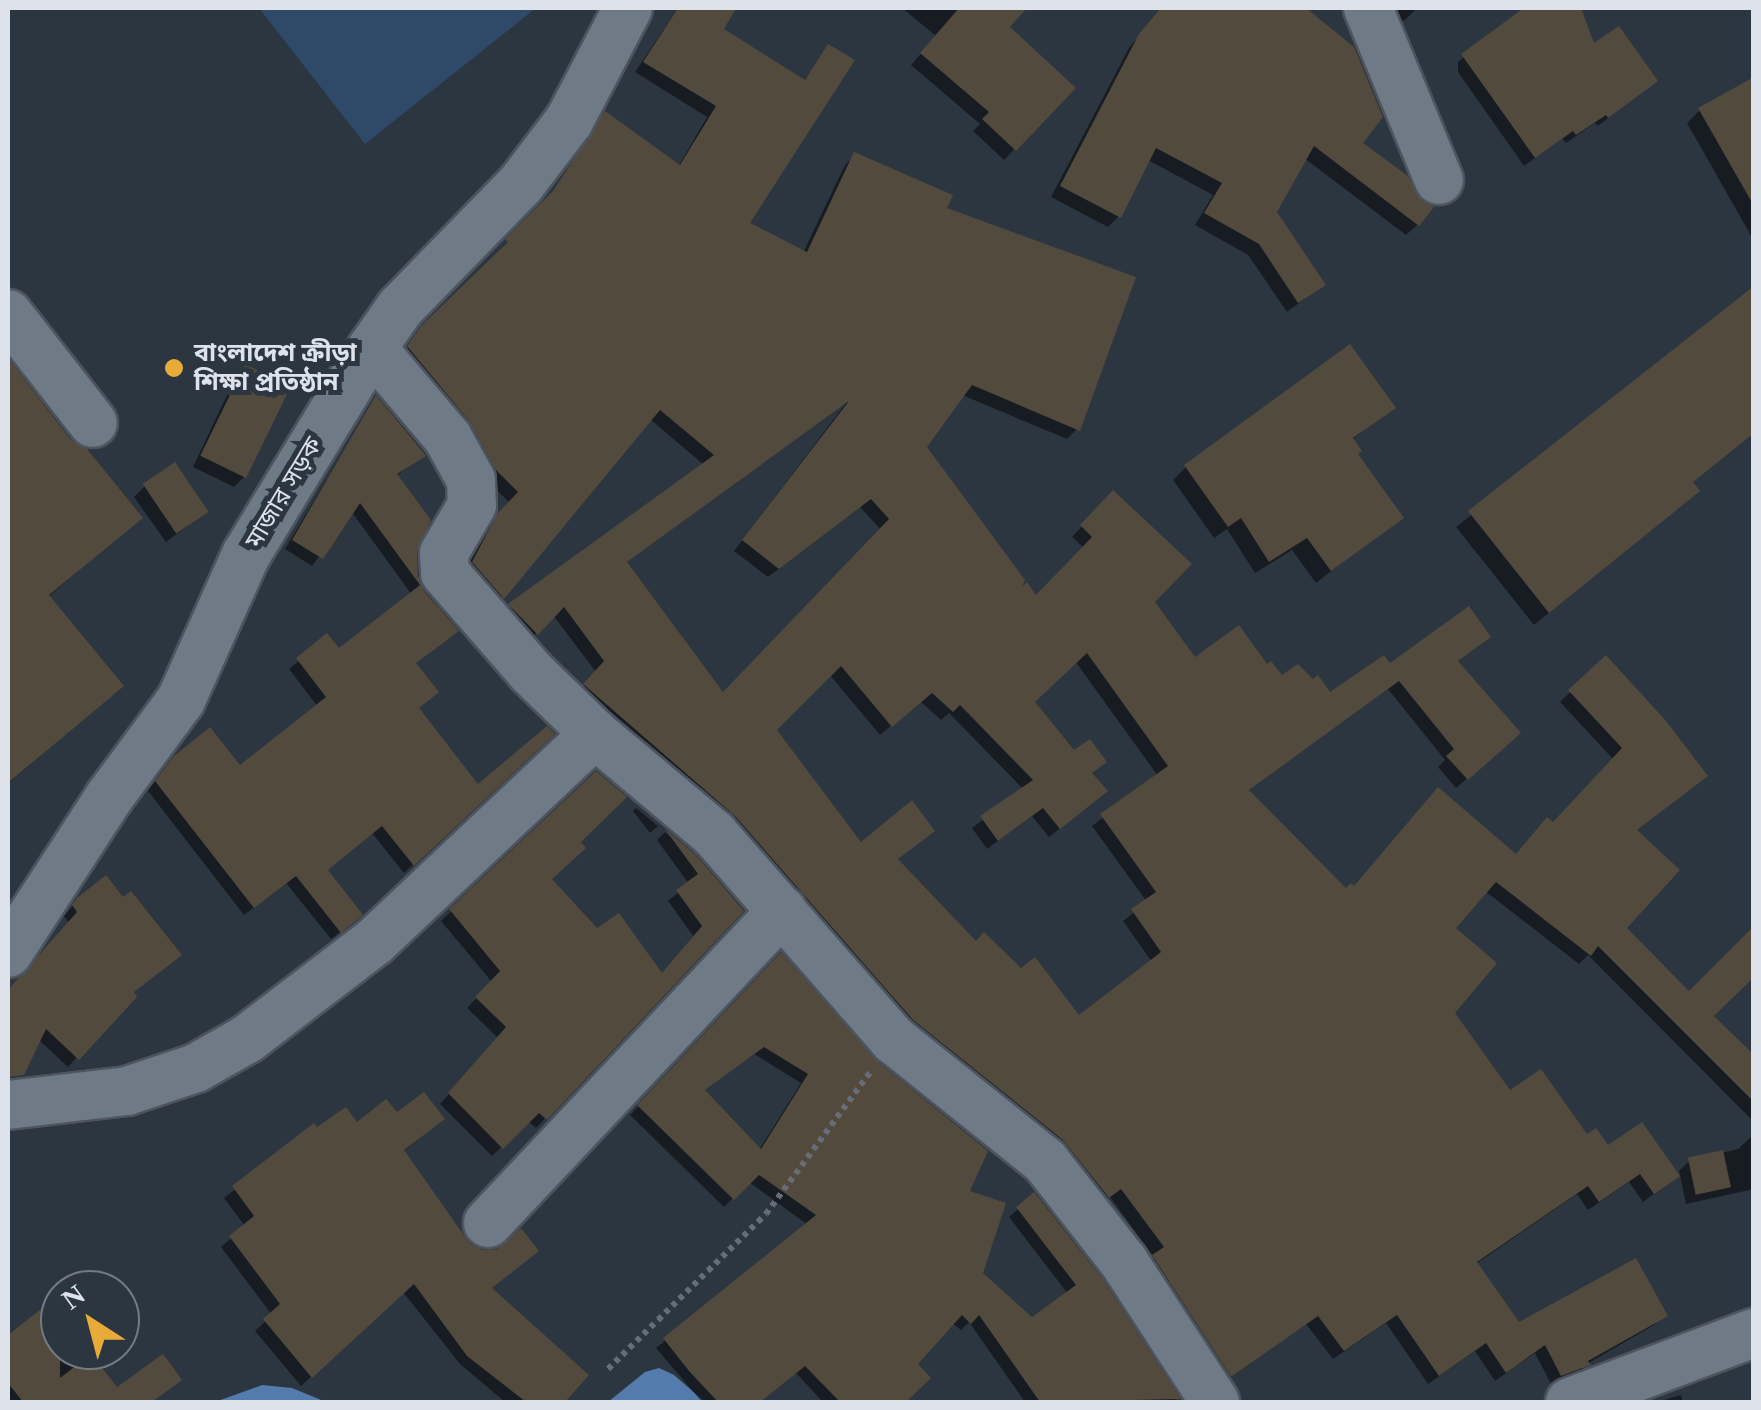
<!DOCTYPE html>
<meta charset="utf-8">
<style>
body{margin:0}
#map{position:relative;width:1761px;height:1410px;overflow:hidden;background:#2c3641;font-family:"Times New Roman","Noto Sans Bengali",serif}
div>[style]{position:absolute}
.green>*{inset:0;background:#2f4969}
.water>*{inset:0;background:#537bac}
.shadow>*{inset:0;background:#0007}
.building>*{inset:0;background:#524a3d;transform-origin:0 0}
.path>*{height:6px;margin-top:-3px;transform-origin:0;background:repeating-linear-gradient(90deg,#656d77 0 5px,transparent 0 10px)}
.roads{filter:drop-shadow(2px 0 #4d545e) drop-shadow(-2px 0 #4d545e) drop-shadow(0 2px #4d545e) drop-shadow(0 -2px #4d545e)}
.minor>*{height:48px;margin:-24px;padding:0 24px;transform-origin:24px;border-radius:24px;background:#6f7a87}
.dots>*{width:28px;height:28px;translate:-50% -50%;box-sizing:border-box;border:5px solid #2c3641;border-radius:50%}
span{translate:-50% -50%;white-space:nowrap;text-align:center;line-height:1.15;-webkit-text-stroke:10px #2c3641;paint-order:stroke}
.poi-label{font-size:25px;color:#dee3eb;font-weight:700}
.left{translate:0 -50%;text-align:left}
.street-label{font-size:25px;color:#dee3eb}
.frame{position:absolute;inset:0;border:10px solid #dee3eb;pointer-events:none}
.north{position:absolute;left:40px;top:1270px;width:100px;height:100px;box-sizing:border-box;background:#2c3641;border:2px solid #737b85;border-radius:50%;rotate:324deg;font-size:28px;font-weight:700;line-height:40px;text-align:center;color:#dee3eb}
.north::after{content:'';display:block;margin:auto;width:35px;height:45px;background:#e9ab38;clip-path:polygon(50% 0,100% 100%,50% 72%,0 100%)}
</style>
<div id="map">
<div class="green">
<div style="clip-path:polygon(259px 8px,536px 8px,365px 144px)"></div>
</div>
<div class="water">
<div style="clip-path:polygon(659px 1368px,674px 1375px,705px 1402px,608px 1402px,645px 1372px)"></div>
<div style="clip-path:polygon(262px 1385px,292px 1388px,326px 1402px,215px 1402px)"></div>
</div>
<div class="shadow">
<div style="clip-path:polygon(evenodd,678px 8px,695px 8px,723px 25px,720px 30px,803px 82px,829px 47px,747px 223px,803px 253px,845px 165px,855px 155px,944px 209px,1077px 429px,1067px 439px,962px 395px,924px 447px,1016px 596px,1036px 598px,1084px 548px,1072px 537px,1113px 493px,1152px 602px,1194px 660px,1266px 667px,1281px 679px,1330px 696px,1390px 666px,1488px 637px,1456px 663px,1508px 743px,1456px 788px,1438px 767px,1445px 760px,1388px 689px,1247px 791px,1345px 892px,1516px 856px,1553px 825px,1614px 760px,1560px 702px,1605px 659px,1664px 722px,1635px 831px,1623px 928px,1754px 1059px,1754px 1122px,1588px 955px,1579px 964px,1485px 891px,1452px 928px,1452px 1013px,1509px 1094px,1607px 1149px,1677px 1176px,1643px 1202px,1629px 1182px,1588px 1210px,1577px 1194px,1476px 1264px,1518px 1325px,1664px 1315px,1654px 1325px,1587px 1364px,1578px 1374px,1551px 1384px,1535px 1353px,1495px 1381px,1475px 1351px,1428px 1384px,1386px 1323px,1333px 1359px,1306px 1324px,1220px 1385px,1144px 1267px,1154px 1257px,1110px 1197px,1098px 1206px,903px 1030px,575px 696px,596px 672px,553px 615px,527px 643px,500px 616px,704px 465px,650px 419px,493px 607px,463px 573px,487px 527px,510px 503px,487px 481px,398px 358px,544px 204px,605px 114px,678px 167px,707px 117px,635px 72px,678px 8px,846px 403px,734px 551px,768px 577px,860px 507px,881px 530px,722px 696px,625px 563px,846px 403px,678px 8px,1075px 661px,1158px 776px,1092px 826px,1147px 902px,1123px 921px,1152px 962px,1079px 1019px,1021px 971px,976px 944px,896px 860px,861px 845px,774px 730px,829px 674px,880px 735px,920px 701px,941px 720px,949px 713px,1023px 789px,972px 828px,987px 849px,1032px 816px,1049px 837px,1094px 801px,1090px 774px,1032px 702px,1075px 661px)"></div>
<div style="clip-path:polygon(902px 8px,1023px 8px,1007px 27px,1072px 88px,1004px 160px,973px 131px,980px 124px,911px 65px,936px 36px)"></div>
<div style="clip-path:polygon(1162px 8px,1308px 8px,1306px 11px,1360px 143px,1430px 208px,1417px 225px,1406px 235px,1304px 158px,1274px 212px,1323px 285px,1287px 312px,1248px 255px,1195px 225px,1213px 195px,1148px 160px,1119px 216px,1108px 227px,1051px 197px,1129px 48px)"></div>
<div style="clip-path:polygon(1375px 8px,1417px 8px,1405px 20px,1384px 24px)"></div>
<div style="clip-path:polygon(1556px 8px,1579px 8px,1592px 47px,1655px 81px,1598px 126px,1595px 123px,1566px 143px,1562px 138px,1524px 166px,1458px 72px,1458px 62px,1490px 35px)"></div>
<div style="clip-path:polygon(1754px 79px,1754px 241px,1687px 123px,1700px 110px)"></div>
<div style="clip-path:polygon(1754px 290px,1691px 483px,1697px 491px,1534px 625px,1456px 527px)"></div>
<div style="clip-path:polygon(8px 360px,70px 442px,140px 518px,48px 597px,121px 686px,8px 784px)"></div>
<div style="clip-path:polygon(246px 367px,245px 476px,234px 487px,193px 467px,235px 378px)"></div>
<div style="clip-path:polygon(375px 399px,423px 455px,396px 476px,422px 592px,414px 664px,416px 709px,478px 788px,552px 734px,404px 873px,372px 833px,326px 871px,351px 923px,331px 939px,286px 883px,244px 915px,148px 791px,165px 768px,239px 768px,318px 707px,289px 669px,327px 636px,338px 651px,412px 595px,351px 511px,312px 566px,285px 549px)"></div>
<div style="clip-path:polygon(1392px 408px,1352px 440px,1355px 454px,1401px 517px,1316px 583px,1292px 550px,1255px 573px,1227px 529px,1214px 538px,1173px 480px,1186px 467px)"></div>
<div style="clip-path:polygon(145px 486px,206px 512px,166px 542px,134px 497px)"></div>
<div style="clip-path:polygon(596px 774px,578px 842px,548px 880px,597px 932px,661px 976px,694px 937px,668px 901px,689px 884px,657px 840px,665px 832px,693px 856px,741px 911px,536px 1128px,528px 1121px,492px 1156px,440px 1104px,498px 1038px,467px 1008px,492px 982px,441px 921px)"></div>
<div style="clip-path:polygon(636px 808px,658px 826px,650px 833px,633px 811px)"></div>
<div style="clip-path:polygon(78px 900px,134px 996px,68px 1067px,39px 1040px,18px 1072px,8px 1071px,8px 992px,69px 923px,64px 916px)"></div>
<div style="clip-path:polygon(evenodd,781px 956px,967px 1192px,980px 1274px,1031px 1320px,1068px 1294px,1009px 1217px,1018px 1209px,1177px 1399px,1174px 1402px,1025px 1402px,969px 1322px,961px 1330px,952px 1323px,914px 1364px,928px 1378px,903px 1402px,823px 1402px,795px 1372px,758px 1402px,702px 1402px,656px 1348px,808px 1225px,749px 1182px,724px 1207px,630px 1115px,781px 956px,754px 1054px,801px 1083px,759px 1150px,703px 1091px,754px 1054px)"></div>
<div style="clip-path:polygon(396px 1116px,432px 1128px,402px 1152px,490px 1289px,584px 1374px,560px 1402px,505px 1402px,460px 1364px,403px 1292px,301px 1386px,255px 1331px,272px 1315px,221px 1247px,245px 1226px,224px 1198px,313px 1127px,316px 1131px)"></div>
<div style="clip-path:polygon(1754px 1134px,1754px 1189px,1686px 1204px,1679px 1171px,1689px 1161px,1738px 1149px)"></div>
<div style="clip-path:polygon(53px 1303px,60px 1313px,60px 1350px,87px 1350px,116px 1391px,179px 1380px,152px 1402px,8px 1402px,8px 1338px)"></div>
<div style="clip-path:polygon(1681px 1395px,1683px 1402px,1657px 1402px)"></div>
</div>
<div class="building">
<div style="clip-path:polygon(evenodd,678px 8px,736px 8px,724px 29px,805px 80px,828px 44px,855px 60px,750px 223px,807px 252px,854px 152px,953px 195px,947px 208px,1136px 277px,1080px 431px,972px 385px,927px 447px,1025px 580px,1022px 587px,1027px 582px,1036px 595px,1092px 537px,1080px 525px,1113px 490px,1192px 564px,1155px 602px,1195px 657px,1239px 625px,1267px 664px,1271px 661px,1282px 675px,1298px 664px,1313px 679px,1318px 675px,1330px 692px,1384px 655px,1390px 663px,1469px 606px,1491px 637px,1458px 661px,1521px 733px,1468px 780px,1446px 756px,1454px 749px,1399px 681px,1249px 790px,1346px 888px,1351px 883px,1354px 886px,1438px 787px,1516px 854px,1547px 817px,1553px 822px,1622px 748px,1568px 690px,1606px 655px,1666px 721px,1708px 776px,1637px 830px,1680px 870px,1627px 928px,1689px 991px,1754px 926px,1754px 977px,1714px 1016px,1754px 1055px,1754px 1102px,1598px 946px,1591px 956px,1496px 882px,1456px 928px,1497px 963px,1455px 1013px,1510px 1090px,1541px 1069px,1587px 1134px,1596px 1128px,1608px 1145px,1642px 1122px,1680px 1176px,1654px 1194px,1640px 1174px,1599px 1202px,1588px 1186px,1477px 1262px,1519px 1322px,1636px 1258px,1668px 1316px,1588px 1361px,1591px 1365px,1561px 1376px,1545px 1345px,1506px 1373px,1486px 1343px,1439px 1376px,1397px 1315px,1344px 1351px,1318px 1316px,1231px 1377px,1152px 1255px,1164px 1247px,1121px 1189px,1109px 1198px,1063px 1140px,913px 1020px,735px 816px,583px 684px,604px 661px,564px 607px,538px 635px,508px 604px,714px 455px,660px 410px,504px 599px,472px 562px,497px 514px,518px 492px,496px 470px,469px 421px,407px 346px,421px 326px,508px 242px,505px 239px,553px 191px,605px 111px,680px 165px,716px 106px,643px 62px,678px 8px,849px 401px,742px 540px,779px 569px,871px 499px,889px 519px,723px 692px,627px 562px,849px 401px,678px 8px,1087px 653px,1168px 766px,1100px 814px,1156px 892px,1131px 909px,1161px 952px,1079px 1015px,1035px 957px,1021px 968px,984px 932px,976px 941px,898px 859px,935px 831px,912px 800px,861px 842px,777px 730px,841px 666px,892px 727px,932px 693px,953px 712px,960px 705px,1033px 780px,980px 816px,998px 841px,1043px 808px,1060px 829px,1108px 791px,1092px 773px,1107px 762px,1090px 739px,1074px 750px,1035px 702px,1087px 653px)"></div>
<div style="clip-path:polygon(959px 8px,1027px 8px,1010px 27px,1076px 88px,1016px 151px,982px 119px,989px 112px,920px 53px)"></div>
<div style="clip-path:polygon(1161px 8px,1306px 8px,1354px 47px,1383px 117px,1363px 143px,1408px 176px,1422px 201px,1434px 207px,1419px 226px,1314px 146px,1277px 212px,1326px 285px,1298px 303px,1259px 244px,1204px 213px,1222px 183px,1156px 148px,1121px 218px,1060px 186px,1139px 34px)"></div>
<div style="clip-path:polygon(1524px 8px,1581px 8px,1594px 43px,1619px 26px,1658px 81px,1608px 118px,1606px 115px,1576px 135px,1573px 131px,1535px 158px,1461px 54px)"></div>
<div style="clip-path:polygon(1754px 77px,1754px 206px,1698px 108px)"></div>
<div style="clip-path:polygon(1754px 286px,1754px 433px,1693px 482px,1700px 491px,1549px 613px,1468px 511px)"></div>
<div style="clip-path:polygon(1350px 344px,1396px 408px,1353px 438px,1362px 451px,1358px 454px,1404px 518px,1331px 571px,1307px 538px,1269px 562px,1241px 518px,1228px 527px,1184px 465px)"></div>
<div style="clip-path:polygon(8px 358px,71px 440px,87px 449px,143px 518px,49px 595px,124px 686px,8px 783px)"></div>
<div style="left:245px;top:364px;width:51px;height:102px;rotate:26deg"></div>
<div style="clip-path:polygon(376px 395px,426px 456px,397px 474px,431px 520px,417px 553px,418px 576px,424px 591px,459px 631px,416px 663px,439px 692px,419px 708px,478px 784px,547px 726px,555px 734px,414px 866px,382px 826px,328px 870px,363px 915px,341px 933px,296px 876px,254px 908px,155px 781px,174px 756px,210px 727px,240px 765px,326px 697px,296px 658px,327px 633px,339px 648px,420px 585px,360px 503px,323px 559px,292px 540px)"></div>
<div style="left:175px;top:462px;width:60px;height:39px;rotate:56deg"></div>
<div style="clip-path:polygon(596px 771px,627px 797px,581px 842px,586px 848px,552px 879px,597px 928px,619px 913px,662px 973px,702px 926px,676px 890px,698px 874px,664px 828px,695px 854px,744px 911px,547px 1120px,539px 1113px,503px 1149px,448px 1093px,506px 1027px,475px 997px,500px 971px,449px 909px)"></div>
<div style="clip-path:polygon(106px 875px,123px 897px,131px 891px,182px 955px,134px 992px,137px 997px,79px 1060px,46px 1029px,24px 1075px,8px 1077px,8px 990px,77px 912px,72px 905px,77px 898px)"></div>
<div style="clip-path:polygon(evenodd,781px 952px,877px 1061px,988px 1151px,970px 1191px,1006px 1203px,983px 1273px,1032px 1317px,1076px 1285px,1016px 1207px,1034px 1192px,1102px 1278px,1181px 1399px,1040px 1402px,979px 1315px,971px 1324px,962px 1315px,918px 1364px,931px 1378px,906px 1402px,840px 1402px,805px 1366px,760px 1402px,718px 1402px,689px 1371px,663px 1338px,816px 1215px,759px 1175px,734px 1200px,637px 1105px,781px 952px,764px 1047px,808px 1074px,761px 1149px,705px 1090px,764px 1047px)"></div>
<div style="clip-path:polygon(424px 1092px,445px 1119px,404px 1150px,470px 1244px,483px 1250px,497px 1249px,521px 1228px,539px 1251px,492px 1288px,589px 1375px,565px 1402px,526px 1402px,467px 1356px,414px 1284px,312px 1378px,263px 1319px,280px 1304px,229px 1236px,254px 1216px,232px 1186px,314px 1123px,317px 1127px,346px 1107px,357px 1122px,386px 1099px,397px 1112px)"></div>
<div style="left:1723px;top:1150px;width:38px;height:36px;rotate:78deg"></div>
<div style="clip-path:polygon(60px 1294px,60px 1378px,91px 1354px,117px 1387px,163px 1354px,182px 1380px,152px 1402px,23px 1402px,8px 1383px,8px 1335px)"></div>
</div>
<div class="path">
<div style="left:608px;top:1369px;width:221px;rotate:-44.5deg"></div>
<div style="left:766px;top:1214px;width:177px;rotate:-53.7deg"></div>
</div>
<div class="roads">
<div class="minor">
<div style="left:1368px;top:8px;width:186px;rotate:67.6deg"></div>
<div style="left:8px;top:314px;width:138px;rotate:52.1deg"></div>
<div style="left:372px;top:348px;width:118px;rotate:49.8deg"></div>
<div style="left:448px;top:438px;width:48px;rotate:61.3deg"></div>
<div style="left:471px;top:480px;width:25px;rotate:88deg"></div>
<div style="left:472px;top:505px;width:56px;rotate:120.3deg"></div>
<div style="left:444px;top:553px;width:20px;rotate:87deg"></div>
<div style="left:445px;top:573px;width:131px;rotate:49deg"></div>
<div style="left:531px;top:672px;width:89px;rotate:44.1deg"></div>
<div style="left:595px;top:734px;width:155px;rotate:40deg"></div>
<div style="left:714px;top:834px;width:274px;rotate:48.9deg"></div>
<div style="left:894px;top:1040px;width:193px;rotate:38.7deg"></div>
<div style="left:1045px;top:1161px;width:128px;rotate:52deg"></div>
<div style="left:1124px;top:1262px;width:167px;rotate:57deg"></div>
<div style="left:8px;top:953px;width:187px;rotate:-57deg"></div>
<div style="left:110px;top:796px;width:119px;rotate:-53.5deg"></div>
<div style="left:181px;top:700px;width:159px;rotate:-65.9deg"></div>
<div style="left:246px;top:555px;width:242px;rotate:-58.7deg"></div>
<div style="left:372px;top:348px;width:49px;rotate:-55deg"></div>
<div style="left:400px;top:308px;width:173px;rotate:-45.7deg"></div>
<div style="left:521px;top:184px;width:79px;rotate:-52.7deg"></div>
<div style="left:569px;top:121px;width:127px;rotate:-62.4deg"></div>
<div style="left:8px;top:1105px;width:120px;rotate:-6.7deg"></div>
<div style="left:127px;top:1091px;width:73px;rotate:-18.4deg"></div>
<div style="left:196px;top:1068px;width:59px;rotate:-29.6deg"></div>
<div style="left:247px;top:1039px;width:160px;rotate:-37.4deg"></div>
<div style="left:374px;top:942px;width:303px;rotate:-43.3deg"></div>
<div style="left:488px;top:1223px;width:429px;rotate:-46.7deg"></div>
<div style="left:1570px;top:1402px;width:197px;rotate:-20.6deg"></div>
</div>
</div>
<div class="dots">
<div style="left:174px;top:368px;background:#e9ab38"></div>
</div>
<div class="poi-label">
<span class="left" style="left:194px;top:368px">বাংলাদেশ ক্রীড়া<br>শিক্ষা প্রতিষ্ঠান</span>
</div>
<div class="street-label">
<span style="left:284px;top:493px;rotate:-59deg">মাজার সড়ক</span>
</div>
<div class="frame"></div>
<div class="north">N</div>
</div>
